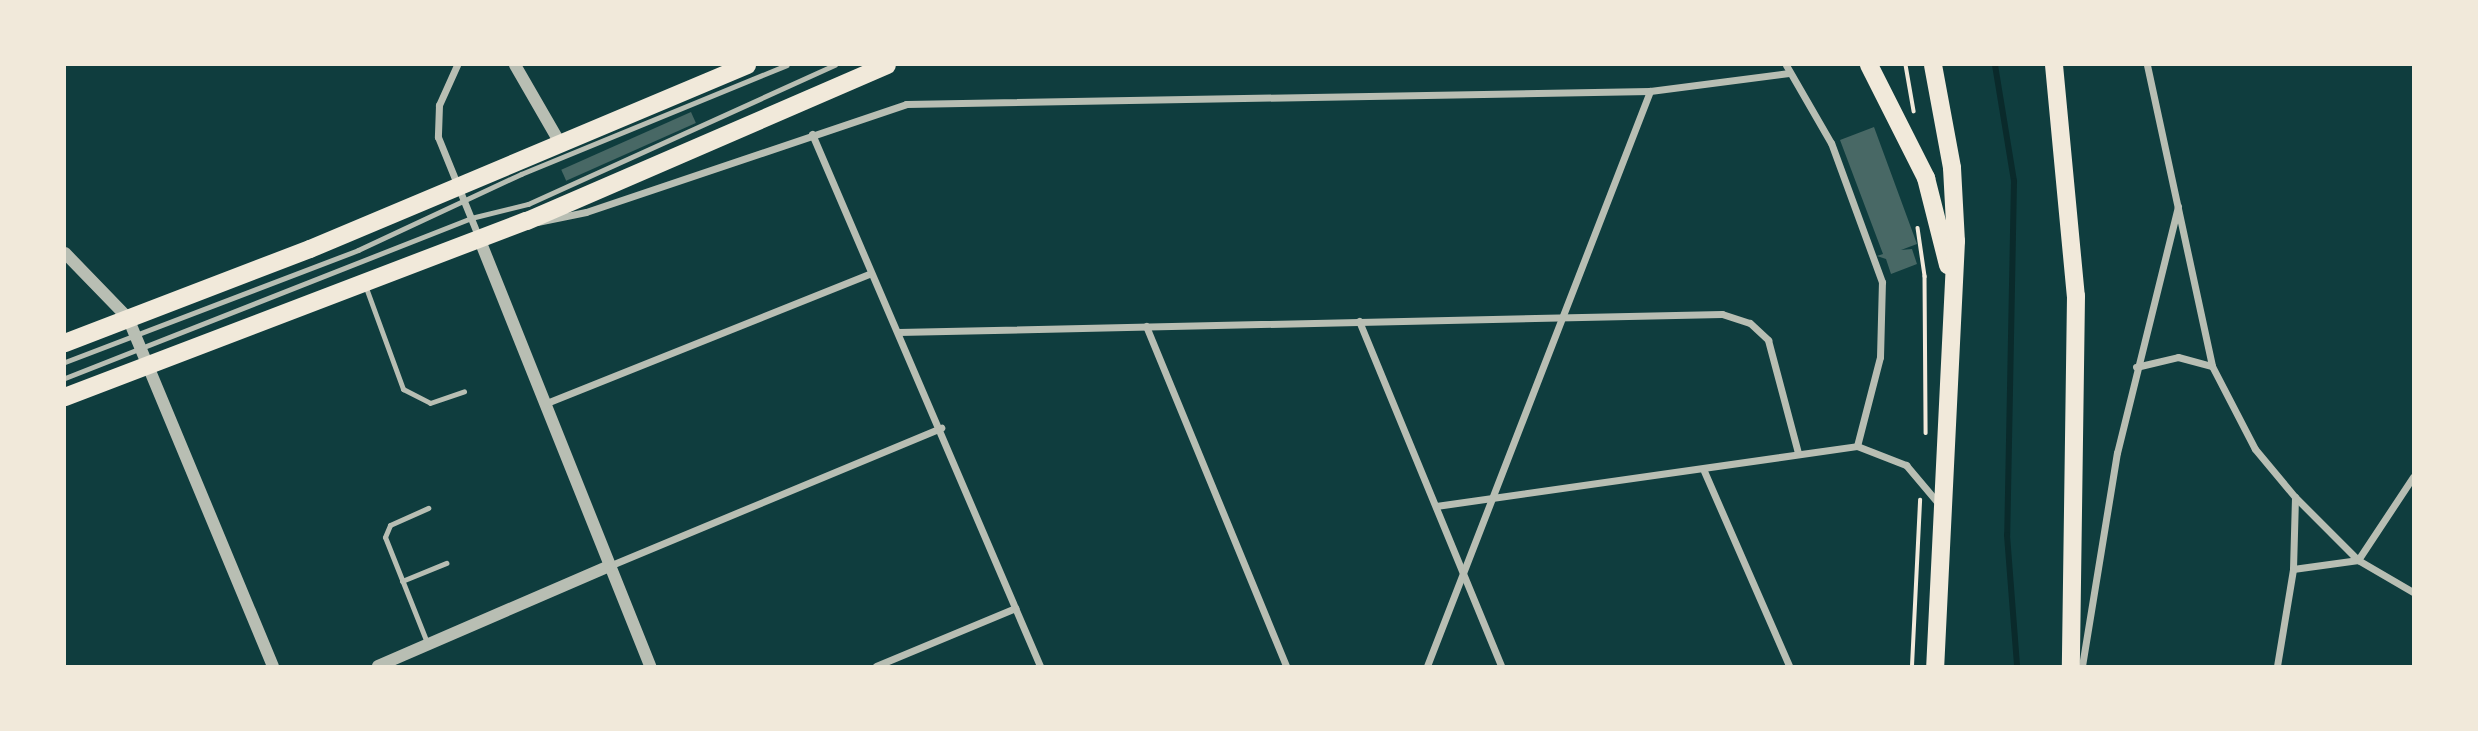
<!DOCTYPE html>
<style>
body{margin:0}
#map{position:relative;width:2478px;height:731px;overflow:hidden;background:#0f3d3e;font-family:"Public Sans",sans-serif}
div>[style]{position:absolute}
.stream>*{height:6px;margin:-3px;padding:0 3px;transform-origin:3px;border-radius:3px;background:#0a2a2b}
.building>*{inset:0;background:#486865;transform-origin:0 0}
.path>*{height:3.5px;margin:-1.75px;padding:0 1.75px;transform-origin:1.75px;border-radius:1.75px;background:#f1e9da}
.service>*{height:5px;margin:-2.5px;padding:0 2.5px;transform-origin:2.5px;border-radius:2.5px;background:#b8beb3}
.minor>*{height:7px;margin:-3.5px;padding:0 3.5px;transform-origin:3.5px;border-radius:3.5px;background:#b8beb3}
.tertiary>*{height:12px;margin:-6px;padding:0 6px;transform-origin:6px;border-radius:6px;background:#b8beb3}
.primary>*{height:18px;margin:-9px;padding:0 9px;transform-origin:9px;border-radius:9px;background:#f1e9da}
span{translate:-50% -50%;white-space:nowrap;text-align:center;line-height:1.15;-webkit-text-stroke:7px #f1e9da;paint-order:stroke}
.frame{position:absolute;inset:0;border:66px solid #f1e9da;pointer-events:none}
</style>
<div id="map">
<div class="stream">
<div style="left:1995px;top:65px;width:118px;rotate:80.7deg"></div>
<div style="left:2014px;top:181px;width:354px;rotate:91.1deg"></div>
<div style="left:2007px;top:535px;width:131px;rotate:85.6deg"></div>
</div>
<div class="building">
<div style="left:691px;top:112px;width:12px;height:142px;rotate:66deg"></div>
<div style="clip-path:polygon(1874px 127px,1917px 244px,1901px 250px,1912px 249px,1917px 264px,1891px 274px,1886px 259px,1877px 256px,1883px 254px,1840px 140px)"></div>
</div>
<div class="path">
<div style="left:1906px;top:65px;width:47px;rotate:80.1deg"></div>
<div style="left:1918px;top:228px;width:49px;rotate:81.7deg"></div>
<div style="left:1925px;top:276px;width:157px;rotate:89.6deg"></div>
<div style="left:1912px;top:666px;width:166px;rotate:-87.2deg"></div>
</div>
<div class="service">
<div style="left:365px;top:285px;width:111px;rotate:69.9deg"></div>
<div style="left:403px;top:389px;width:30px;rotate:27deg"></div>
<div style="left:430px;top:403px;width:36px;rotate:-19deg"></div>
<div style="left:65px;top:362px;width:314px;rotate:-20.9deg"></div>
<div style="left:358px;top:250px;width:180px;rotate:-25deg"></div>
<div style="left:521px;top:174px;width:287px;rotate:-22.3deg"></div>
<div style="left:65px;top:378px;width:436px;rotate:-21.5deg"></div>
<div style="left:471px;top:218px;width:59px;rotate:-13.8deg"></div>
<div style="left:528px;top:204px;width:337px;rotate:-24.4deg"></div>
<div style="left:402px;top:581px;width:48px;rotate:-22.2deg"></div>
<div style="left:428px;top:645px;width:116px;rotate:-111.7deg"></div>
<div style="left:385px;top:537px;width:13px;rotate:-67deg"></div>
<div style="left:390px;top:525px;width:42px;rotate:-24.1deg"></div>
</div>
<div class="minor">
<div style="left:457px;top:65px;width:44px;rotate:114.2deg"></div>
<div style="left:439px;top:105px;width:32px;rotate:92deg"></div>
<div style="left:438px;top:137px;width:109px;rotate:67.9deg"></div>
<div style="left:2147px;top:65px;width:308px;rotate:77.8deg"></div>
<div style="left:2212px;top:366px;width:93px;rotate:62.6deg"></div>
<div style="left:2255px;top:449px;width:62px;rotate:50.2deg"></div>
<div style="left:2295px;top:497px;width:89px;rotate:45deg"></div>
<div style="left:2358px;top:560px;width:64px;rotate:30.2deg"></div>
<div style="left:812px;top:134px;width:579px;rotate:66.8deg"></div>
<div style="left:537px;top:222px;width:50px;rotate:-11.5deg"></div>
<div style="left:586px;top:212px;width:338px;rotate:-18.6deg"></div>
<div style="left:906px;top:104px;width:744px;rotate:-1deg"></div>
<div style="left:1650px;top:91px;width:140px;rotate:-7.4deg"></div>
<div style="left:1359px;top:321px;width:373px;rotate:67.6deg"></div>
<div style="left:1146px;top:326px;width:368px;rotate:67.6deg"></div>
<div style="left:898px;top:332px;width:824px;rotate:-1.25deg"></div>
<div style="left:1722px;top:314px;width:29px;rotate:18deg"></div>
<div style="left:1750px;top:323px;width:25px;rotate:43deg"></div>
<div style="left:1768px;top:340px;width:117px;rotate:75.1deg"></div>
<div style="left:2136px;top:367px;width:43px;rotate:-13.4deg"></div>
<div style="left:2178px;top:357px;width:35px;rotate:15deg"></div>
<div style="left:544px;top:404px;width:352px;rotate:-21.8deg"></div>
<div style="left:1857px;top:446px;width:53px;rotate:21.2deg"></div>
<div style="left:1906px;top:465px;width:51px;rotate:49.8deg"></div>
<div style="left:1704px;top:471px;width:213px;rotate:66.4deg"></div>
<div style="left:1436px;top:506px;width:425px;rotate:-8.1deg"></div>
<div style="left:1857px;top:446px;width:92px;rotate:-75.5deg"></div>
<div style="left:1880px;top:357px;width:75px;rotate:-88.5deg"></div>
<div style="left:1882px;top:282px;width:148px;rotate:-110.1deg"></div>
<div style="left:1831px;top:143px;width:90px;rotate:-120deg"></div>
<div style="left:609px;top:566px;width:360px;rotate:-22.6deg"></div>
<div style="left:2293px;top:569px;width:66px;rotate:-7.9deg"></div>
<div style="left:2358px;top:560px;width:100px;rotate:-56.5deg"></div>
<div style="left:876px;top:666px;width:151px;rotate:-22.6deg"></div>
<div style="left:1427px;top:666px;width:617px;rotate:-68.8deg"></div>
<div style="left:2082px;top:666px;width:216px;rotate:-80.7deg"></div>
<div style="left:2117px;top:453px;width:254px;rotate:-76.1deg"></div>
<div style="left:2277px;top:666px;width:98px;rotate:-80.6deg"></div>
<div style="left:2293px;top:569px;width:72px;rotate:-88.4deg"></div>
</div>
<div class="tertiary">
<div style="left:515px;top:65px;width:90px;rotate:60deg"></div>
<div style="left:479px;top:238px;width:461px;rotate:68.2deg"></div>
<div style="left:65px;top:253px;width:91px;rotate:45.9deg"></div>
<div style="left:128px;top:318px;width:377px;rotate:67.4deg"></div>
<div style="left:378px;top:666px;width:252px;rotate:-23.4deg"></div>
</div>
<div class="primary">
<div style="left:1869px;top:65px;width:127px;rotate:63.2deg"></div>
<div style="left:1926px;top:178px;width:90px;rotate:75.8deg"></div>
<div style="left:1933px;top:65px;width:105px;rotate:79.5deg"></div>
<div style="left:1952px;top:168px;width:73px;rotate:86.9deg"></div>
<div style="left:1956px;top:241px;width:426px;rotate:92.8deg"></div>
<div style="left:2054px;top:65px;width:232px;rotate:84.6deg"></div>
<div style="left:2076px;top:296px;width:370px;rotate:90.8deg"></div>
<div style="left:65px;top:343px;width:262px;rotate:-21deg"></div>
<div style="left:310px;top:249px;width:474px;rotate:-22.8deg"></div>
<div style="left:65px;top:397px;width:494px;rotate:-20.9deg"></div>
<div style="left:527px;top:221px;width:392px;rotate:-23.4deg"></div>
</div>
<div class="frame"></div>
</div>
